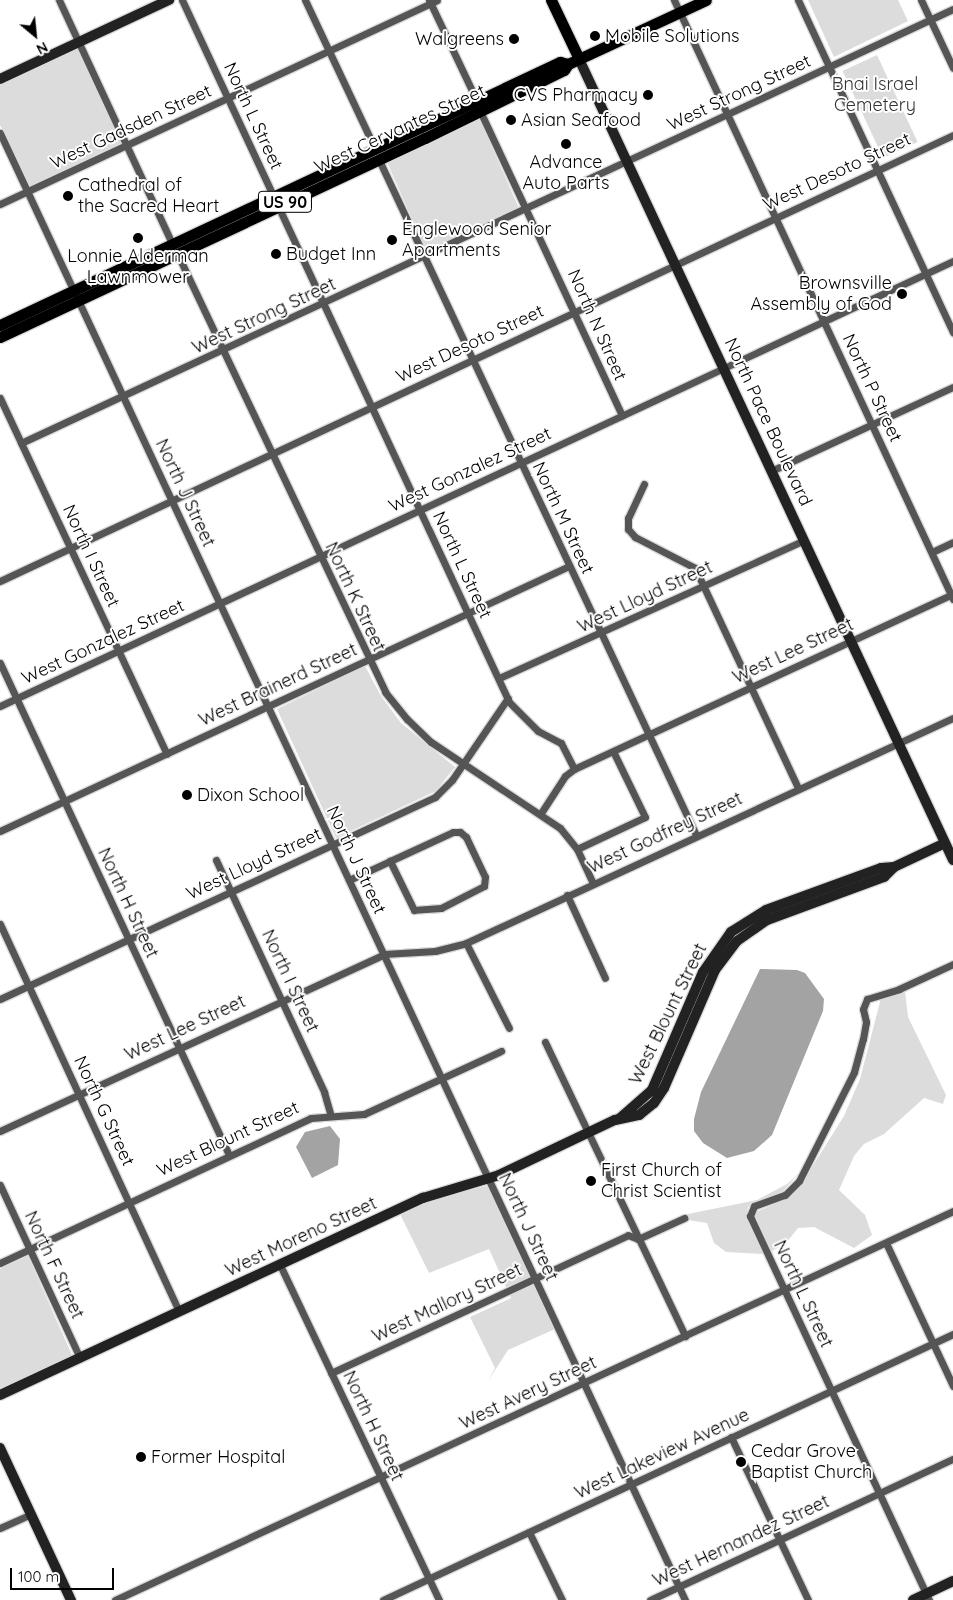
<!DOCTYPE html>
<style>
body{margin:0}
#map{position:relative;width:953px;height:1600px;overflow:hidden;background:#fff;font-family:Quicksand,sans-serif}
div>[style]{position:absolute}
.green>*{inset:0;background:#dcdcdc;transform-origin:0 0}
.water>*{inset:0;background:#a3a3a3}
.roads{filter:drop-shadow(1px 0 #dbdbdb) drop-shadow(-1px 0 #dbdbdb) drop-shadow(0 1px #dbdbdb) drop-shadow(0 -1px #dbdbdb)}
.street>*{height:7px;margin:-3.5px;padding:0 3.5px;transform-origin:3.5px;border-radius:3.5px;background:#555}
.secondary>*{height:10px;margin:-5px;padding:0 5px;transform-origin:5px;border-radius:5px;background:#222}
.primary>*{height:11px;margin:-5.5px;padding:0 5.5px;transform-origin:5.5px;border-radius:5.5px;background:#000}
.dots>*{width:14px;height:14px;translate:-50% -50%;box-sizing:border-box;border:2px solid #fff;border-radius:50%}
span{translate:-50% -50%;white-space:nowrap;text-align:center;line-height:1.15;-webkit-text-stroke:4px #fff;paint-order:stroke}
.shield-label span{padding:1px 4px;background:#fff;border:1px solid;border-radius:4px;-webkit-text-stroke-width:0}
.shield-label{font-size:16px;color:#000;font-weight:700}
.poi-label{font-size:18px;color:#000}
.left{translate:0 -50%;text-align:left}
.right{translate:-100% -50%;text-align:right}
.park-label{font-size:18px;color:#333}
.street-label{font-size:18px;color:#000}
.north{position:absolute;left:10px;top:10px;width:50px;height:50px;-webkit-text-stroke:4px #fff;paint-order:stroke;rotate:152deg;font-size:14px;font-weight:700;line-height:20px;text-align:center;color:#000}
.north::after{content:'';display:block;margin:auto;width:18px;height:22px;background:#000;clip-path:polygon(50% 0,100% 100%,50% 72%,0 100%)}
.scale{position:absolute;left:10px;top:1568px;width:104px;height:22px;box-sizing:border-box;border:2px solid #000;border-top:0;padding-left:6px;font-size:15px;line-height:18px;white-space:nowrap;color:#000;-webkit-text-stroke:4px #fff;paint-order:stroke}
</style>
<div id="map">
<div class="green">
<div style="clip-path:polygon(808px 0,898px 0,908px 21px,834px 57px)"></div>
<div style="clip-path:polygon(78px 47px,123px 143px,29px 186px,0 125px,0 83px)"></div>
<div style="left:877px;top:55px;width:96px;height:38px;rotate:65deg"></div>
<div style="left:478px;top:116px;width:102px;height:102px;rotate:66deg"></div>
<div style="clip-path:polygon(365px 666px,381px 696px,401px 723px,455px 767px,436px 791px,336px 838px,277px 709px)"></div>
<div style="clip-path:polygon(905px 991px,908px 1017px,946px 1095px,943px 1104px,924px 1098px,884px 1134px,864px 1144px,854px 1156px,839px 1190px,865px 1215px,872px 1235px,854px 1248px,814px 1227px,798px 1228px,786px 1243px,770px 1252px,754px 1213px,788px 1198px,802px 1183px,844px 1116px,860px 1079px,881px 998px)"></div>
<div style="clip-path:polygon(799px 1173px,783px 1191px,748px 1207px,747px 1216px,763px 1254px,726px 1252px,714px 1243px,707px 1223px,688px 1220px,688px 1214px,757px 1200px,787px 1184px)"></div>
<div style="clip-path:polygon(486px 1186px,491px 1189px,555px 1329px,508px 1350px,488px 1381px,495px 1368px,470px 1317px,511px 1298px,489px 1249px,429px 1273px,400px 1214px,431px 1199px)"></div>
<div style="clip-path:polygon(28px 1256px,72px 1355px,0 1389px,0 1269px)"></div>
</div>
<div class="water">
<div style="clip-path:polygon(760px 969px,797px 970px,805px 973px,824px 999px,823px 1011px,772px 1135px,754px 1151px,727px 1158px,703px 1143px,694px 1131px,694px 1119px,701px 1092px)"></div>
<div style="clip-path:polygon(330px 1126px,340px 1139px,338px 1165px,312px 1178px,296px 1147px,305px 1132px)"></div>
</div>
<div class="roads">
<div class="street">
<div style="left:59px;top:0;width:268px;rotate:65.1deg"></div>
<div style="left:182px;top:0;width:774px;rotate:65.02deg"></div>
<div style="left:509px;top:702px;width:41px;rotate:45deg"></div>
<div style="left:538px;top:731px;width:26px;rotate:28deg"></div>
<div style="left:561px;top:743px;width:29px;rotate:63deg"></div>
<div style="left:305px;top:0;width:165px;rotate:64.8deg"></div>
<div style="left:429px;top:0;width:112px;rotate:64.6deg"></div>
<div style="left:674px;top:0;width:661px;rotate:65.03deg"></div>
<div style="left:798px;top:0;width:367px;rotate:65deg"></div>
<div style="left:921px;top:0;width:75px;rotate:64.8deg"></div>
<div style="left:480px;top:111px;width:336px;rotate:65deg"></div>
<div style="left:0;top:133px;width:1619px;rotate:64.97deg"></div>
<div style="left:379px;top:160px;width:746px;rotate:64.84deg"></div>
<div style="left:0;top:204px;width:482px;rotate:-25deg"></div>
<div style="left:177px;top:253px;width:486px;rotate:64.6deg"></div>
<div style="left:385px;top:692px;width:35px;rotate:51deg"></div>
<div style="left:407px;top:719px;width:33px;rotate:44deg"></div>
<div style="left:431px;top:742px;width:155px;rotate:33.7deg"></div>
<div style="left:560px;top:828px;width:27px;rotate:51deg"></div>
<div style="left:577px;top:849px;width:38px;rotate:65deg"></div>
<div style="left:0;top:398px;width:393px;rotate:64.9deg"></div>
<div style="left:21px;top:443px;width:1028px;rotate:-24.97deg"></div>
<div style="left:771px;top:471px;width:200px;rotate:-24.8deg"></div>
<div style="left:644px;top:484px;width:38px;rotate:115deg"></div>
<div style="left:628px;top:518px;width:11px;rotate:90deg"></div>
<div style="left:628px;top:529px;width:11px;rotate:49deg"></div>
<div style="left:635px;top:537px;width:68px;rotate:27.3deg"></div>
<div style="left:695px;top:568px;width:243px;rotate:64.9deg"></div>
<div style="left:932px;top:552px;width:23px;rotate:-25deg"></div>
<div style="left:0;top:581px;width:1052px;rotate:-25.08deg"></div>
<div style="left:0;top:663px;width:543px;rotate:65.04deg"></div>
<div style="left:499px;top:678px;width:335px;rotate:-24.3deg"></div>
<div style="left:0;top:706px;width:1052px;rotate:-25.03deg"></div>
<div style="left:541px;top:813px;width:44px;rotate:-57deg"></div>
<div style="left:565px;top:776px;width:11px;rotate:-38deg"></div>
<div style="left:574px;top:769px;width:415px;rotate:-24.8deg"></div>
<div style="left:0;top:831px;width:628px;rotate:-24.97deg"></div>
<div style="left:453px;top:832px;width:7px"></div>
<div style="left:460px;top:832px;width:8px;rotate:40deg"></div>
<div style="left:466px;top:837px;width:44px;rotate:64.6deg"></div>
<div style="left:485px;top:877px;width:9px;rotate:96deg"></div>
<div style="left:484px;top:886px;width:48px;rotate:152.9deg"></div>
<div style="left:441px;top:908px;width:27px;rotate:176deg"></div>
<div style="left:414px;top:910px;width:55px;rotate:-116.1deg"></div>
<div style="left:390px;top:861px;width:69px;rotate:-24.7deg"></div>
<div style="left:577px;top:849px;width:75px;rotate:-25.2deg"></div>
<div style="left:645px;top:817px;width:73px;rotate:-115.9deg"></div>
<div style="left:216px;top:860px;width:256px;rotate:65deg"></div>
<div style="left:324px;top:1092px;width:25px;rotate:74deg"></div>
<div style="left:349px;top:880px;width:45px;rotate:-24.9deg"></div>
<div style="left:567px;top:895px;width:91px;rotate:65.4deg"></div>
<div style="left:0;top:924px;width:427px;rotate:65.2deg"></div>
<div style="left:466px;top:943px;width:95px;rotate:63.2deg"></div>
<div style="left:0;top:999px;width:480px;rotate:-24.9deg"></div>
<div style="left:435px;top:797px;width:24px;rotate:-45deg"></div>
<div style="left:452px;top:780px;width:99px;rotate:-55.7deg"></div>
<div style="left:545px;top:1042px;width:326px;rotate:64.5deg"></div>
<div style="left:0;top:1131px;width:423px;rotate:-24.7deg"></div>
<div style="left:384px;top:954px;width:51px;rotate:-3.4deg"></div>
<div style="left:435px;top:951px;width:32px;rotate:-14deg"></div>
<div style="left:466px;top:943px;width:536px;rotate:-24.8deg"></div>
<div style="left:0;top:1185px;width:191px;rotate:65.2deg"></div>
<div style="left:886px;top:1243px;width:158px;rotate:64.9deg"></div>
<div style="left:0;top:1263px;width:343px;rotate:-25deg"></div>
<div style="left:311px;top:1118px;width:53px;rotate:-4.3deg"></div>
<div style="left:364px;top:1114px;width:151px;rotate:-24.7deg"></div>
<div style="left:280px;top:1265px;width:371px;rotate:64.6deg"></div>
<div style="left:331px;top:1373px;width:327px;rotate:-24.9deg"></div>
<div style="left:628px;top:1235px;width:11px;rotate:22deg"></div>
<div style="left:638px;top:1239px;width:51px;rotate:-24.5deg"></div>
<div style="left:731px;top:1437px;width:180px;rotate:64.7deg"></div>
<div style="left:0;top:1528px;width:34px;rotate:-24deg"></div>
<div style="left:529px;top:1532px;width:76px;rotate:64.1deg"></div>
<div style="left:115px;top:1600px;width:924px;rotate:-24.9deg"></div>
<div style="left:383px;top:1600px;width:629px;rotate:-25.02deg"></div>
<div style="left:650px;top:1600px;width:334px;rotate:-25deg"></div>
<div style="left:929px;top:1600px;width:424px;rotate:-115deg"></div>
<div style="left:750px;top:1216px;width:11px;rotate:-68deg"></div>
<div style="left:754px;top:1206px;width:33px;rotate:-20deg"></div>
<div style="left:785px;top:1195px;width:20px;rotate:-45deg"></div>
<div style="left:799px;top:1181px;width:122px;rotate:-63.2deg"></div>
<div style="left:854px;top:1072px;width:34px;rotate:-75deg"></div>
<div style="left:863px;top:1039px;width:17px;rotate:-80deg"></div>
<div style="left:866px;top:1022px;width:13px;rotate:-103deg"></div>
<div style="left:863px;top:1009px;width:11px;rotate:-68deg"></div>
<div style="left:867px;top:999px;width:34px;rotate:-17deg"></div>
<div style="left:899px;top:989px;width:60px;rotate:-24.8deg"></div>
</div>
<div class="secondary">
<div style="left:579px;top:59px;width:884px;rotate:64.97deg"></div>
<div style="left:0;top:79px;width:187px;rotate:-25.1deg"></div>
<div style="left:619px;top:1119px;width:44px;rotate:-41.3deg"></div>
<div style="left:652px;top:1090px;width:129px;rotate:-66.6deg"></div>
<div style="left:703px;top:972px;width:49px;rotate:-55deg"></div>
<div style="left:731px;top:932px;width:41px;rotate:-32.2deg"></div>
<div style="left:766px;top:910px;width:122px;rotate:-20.1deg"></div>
<div style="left:881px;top:868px;width:13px;rotate:-4deg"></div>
<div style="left:0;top:1395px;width:467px;rotate:-25deg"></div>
<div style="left:423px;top:1198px;width:79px;rotate:-16.8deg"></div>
<div style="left:499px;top:1175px;width:128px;rotate:-25.4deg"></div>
<div style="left:615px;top:1120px;width:25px;rotate:-12deg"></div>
<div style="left:639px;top:1115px;width:19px;rotate:-39deg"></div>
<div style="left:654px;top:1103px;width:18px;rotate:-56deg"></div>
<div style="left:664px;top:1088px;width:129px;rotate:-66.6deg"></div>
<div style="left:715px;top:970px;width:36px;rotate:-53deg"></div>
<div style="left:737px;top:941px;width:37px;rotate:-35deg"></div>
<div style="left:767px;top:920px;width:125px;rotate:-20.2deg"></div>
<div style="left:884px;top:877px;width:14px;rotate:-45deg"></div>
<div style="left:894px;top:867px;width:56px;rotate:-25.2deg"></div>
<div style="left:0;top:1448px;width:168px;rotate:65deg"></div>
<div style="left:913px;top:1600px;width:44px;rotate:-25.4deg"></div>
</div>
<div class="primary">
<div style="left:551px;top:0;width:65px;rotate:64.6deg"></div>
<div style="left:0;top:325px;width:619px;rotate:-25.16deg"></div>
<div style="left:560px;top:62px;width:8px;rotate:14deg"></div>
<div style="left:0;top:337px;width:469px;rotate:-25.1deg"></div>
<div style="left:425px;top:138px;width:155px;rotate:-26.1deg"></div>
<div style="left:564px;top:70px;width:7px;rotate:-56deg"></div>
<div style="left:568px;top:64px;width:152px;rotate:-24.9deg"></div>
</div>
</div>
<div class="dots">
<div style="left:595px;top:36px;background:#000"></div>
<div style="left:514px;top:39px;background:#000"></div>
<div style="left:648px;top:95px;background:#000"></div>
<div style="left:511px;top:120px;background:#000"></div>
<div style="left:566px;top:144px;background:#000"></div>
<div style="left:68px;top:196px;background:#000"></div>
<div style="left:138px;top:238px;background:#000"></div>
<div style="left:392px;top:240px;background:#000"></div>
<div style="left:276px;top:254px;background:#000"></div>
<div style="left:902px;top:294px;background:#000"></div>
<div style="left:187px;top:795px;background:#000"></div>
<div style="left:591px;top:1181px;background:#000"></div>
<div style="left:141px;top:1457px;background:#000"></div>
<div style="left:741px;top:1462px;background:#000"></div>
</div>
<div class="shield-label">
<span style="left:285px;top:202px">US 90</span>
</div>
<div class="poi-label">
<span class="left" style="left:605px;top:36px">Mobile Solutions</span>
<span class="right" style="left:504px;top:39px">Walgreens</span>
<span class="right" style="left:638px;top:95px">CVS Pharmacy</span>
<span class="left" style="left:521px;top:120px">Asian Seafood</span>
<span style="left:566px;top:173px">Advance<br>Auto Parts</span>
<span class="left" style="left:78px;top:196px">Cathedral of<br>the Sacred Heart</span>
<span class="left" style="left:402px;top:240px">Englewood Senior<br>Apartments</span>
<span class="left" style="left:286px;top:254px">Budget Inn</span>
<span style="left:138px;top:267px">Lonnie Alderman<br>Lawnmower</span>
<span class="right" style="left:892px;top:294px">Brownsville<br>Assembly of God</span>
<span class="left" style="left:197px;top:795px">Dixon School</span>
<span class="left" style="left:601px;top:1181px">First Church of<br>Christ Scientist</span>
<span class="left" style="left:751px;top:1462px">Cedar Grove<br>Baptist Church</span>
<span class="left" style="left:151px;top:1457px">Former Hospital</span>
</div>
<div class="park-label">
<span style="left:875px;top:95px">Bnai Israel<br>Cemetery</span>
</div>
<div class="street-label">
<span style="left:739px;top:93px;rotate:-25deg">West Strong Street</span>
<span style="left:253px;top:116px;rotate:65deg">North L Street</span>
<span style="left:131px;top:127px;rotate:-25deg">West Gadsden Street</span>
<span style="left:400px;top:129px;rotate:-25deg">West Cervantes Street</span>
<span style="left:837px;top:172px;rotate:-25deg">West Desoto Street</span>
<span style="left:264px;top:316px;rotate:-25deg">West Strong Street</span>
<span style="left:597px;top:325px;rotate:66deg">North N Street</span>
<span style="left:470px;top:344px;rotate:-25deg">West Desoto Street</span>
<span style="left:872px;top:388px;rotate:65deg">North P Street</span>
<span style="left:768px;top:422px;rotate:65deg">North Pace Boulevard</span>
<span style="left:470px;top:470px;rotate:-25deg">West Gonzalez Street</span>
<span style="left:185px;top:493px;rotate:65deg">North J Street</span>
<span style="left:563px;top:518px;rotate:65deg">North M Street</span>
<span style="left:91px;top:556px;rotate:65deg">North I Street</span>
<span style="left:462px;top:565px;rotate:65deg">North L Street</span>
<span style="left:355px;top:597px;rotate:65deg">North K Street</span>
<span style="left:645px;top:597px;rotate:-25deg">West Lloyd Street</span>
<span style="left:103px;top:642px;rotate:-25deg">West Gonzalez Street</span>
<span style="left:793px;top:651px;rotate:-25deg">West Lee Street</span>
<span style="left:278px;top:685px;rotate:-25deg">West Brainerd Street</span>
<span style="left:665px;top:833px;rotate:-25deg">West Godfrey Street</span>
<span style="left:356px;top:860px;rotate:65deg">North J Street</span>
<span style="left:254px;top:864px;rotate:-25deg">West Lloyd Street</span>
<span style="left:128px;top:903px;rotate:65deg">North H Street</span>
<span style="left:290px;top:981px;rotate:65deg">North I Street</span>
<span style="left:668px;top:1014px;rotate:-64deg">West Blount Street</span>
<span style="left:185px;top:1028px;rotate:-25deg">West Lee Street</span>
<span style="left:104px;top:1111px;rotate:65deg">North G Street</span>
<span style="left:228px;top:1139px;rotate:-25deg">West Blount Street</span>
<span style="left:528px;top:1227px;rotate:65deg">North J Street</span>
<span style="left:301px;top:1237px;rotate:-25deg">West Moreno Street</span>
<span style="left:54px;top:1265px;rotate:65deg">North F Street</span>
<span style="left:803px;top:1294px;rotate:65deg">North L Street</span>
<span style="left:447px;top:1303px;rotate:-25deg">West Mallory Street</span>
<span style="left:528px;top:1393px;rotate:-25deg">West Avery Street</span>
<span style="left:373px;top:1426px;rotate:65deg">North H Street</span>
<span style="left:662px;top:1454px;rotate:-25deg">West Lakeview Avenue</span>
<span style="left:741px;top:1541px;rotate:-25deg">West Hernandez Street</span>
</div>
<div class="north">N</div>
<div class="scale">100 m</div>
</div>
